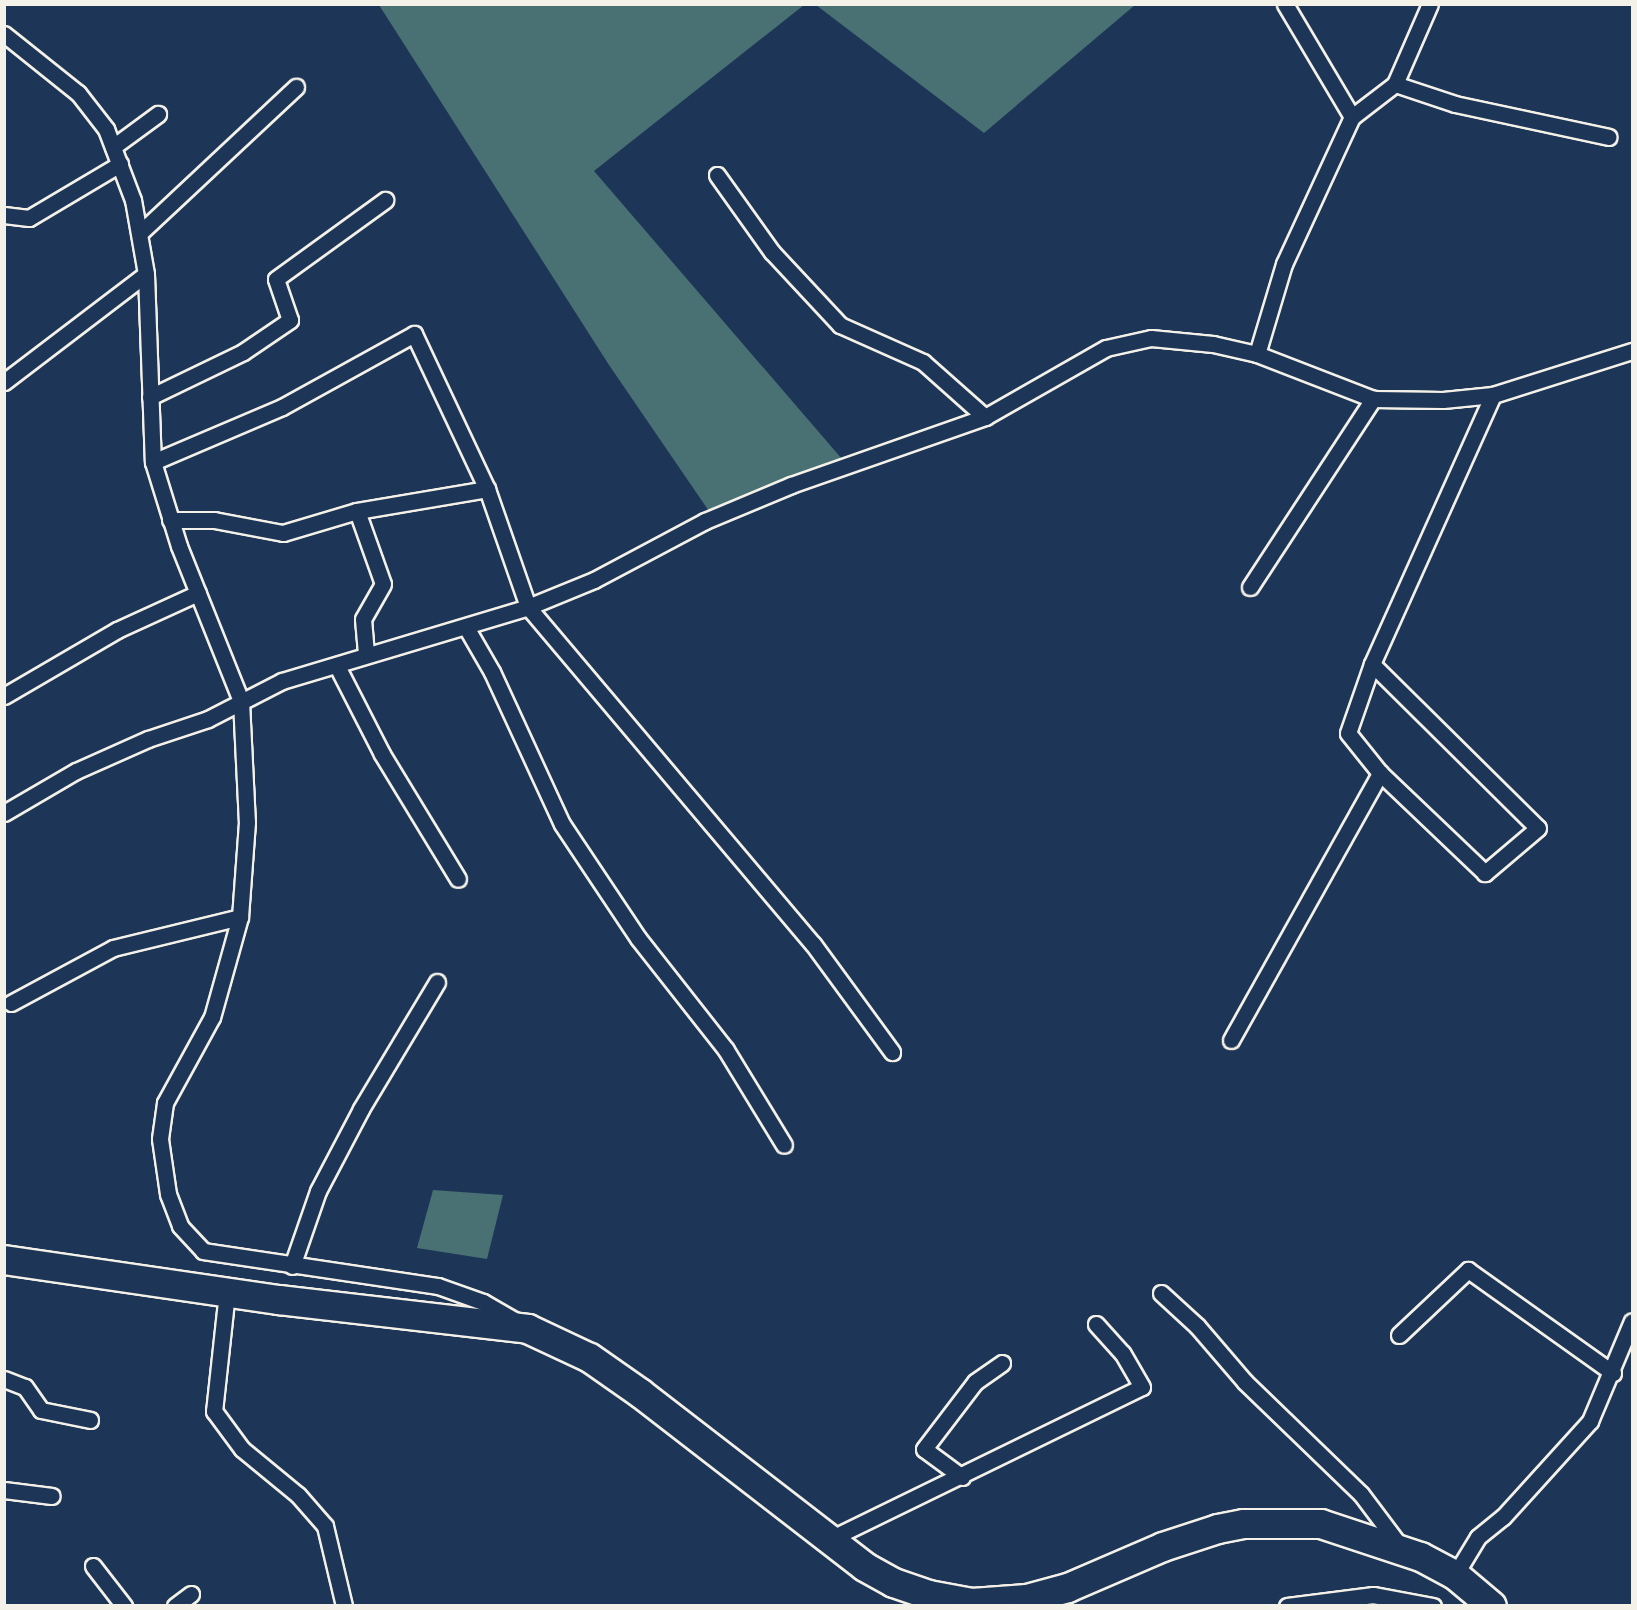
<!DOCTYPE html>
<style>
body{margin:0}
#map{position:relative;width:1637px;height:1610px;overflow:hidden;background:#1d3557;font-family:Sriracha,sans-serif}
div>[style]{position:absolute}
.green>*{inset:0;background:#497073}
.roads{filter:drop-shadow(2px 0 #f4f1e8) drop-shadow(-2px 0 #f4f1e8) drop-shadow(0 2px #f4f1e8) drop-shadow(0 -2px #f4f1e8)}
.street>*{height:15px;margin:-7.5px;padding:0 7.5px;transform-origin:7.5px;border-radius:7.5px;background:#1d3557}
.highway>*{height:28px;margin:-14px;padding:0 14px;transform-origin:14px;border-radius:14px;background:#1d3557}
span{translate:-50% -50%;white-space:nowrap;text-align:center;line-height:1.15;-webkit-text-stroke:4.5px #1d3557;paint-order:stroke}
.frame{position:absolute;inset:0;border:6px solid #f4f1e8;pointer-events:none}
</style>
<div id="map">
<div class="green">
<div style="clip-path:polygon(379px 5px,804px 5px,594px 171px,848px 466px,713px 517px,609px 365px)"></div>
<div style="clip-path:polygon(816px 5px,1135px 5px,984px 133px)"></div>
<div style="clip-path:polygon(433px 1190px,503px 1195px,487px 1259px,417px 1248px)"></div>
</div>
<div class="roads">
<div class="street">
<div style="left:1285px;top:4px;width:131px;rotate:59.3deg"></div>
<div style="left:4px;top:34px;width:95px;rotate:38.6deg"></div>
<div style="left:78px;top:93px;width:46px;rotate:52.1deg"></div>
<div style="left:106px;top:129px;width:76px;rotate:69.2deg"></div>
<div style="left:133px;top:200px;width:75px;rotate:80deg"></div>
<div style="left:146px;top:274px;width:188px;rotate:87.9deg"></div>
<div style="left:153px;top:462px;width:88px;rotate:72.8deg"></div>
<div style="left:179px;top:546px;width:167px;rotate:68.2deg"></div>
<div style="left:241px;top:701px;width:121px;rotate:87.2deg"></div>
<div style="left:247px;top:822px;width:95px;rotate:94.2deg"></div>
<div style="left:240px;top:917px;width:104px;rotate:105.6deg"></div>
<div style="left:212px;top:1017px;width:98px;rotate:118.7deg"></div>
<div style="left:165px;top:1103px;width:36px;rotate:98deg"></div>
<div style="left:160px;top:1139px;width:56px;rotate:81.7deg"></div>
<div style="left:168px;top:1194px;width:34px;rotate:69deg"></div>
<div style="left:180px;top:1226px;width:34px;rotate:47deg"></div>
<div style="left:203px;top:1251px;width:238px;rotate:8.5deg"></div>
<div style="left:438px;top:1286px;width:48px;rotate:19.6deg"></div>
<div style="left:483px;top:1302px;width:39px;rotate:30deg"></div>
<div style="left:1395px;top:84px;width:63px;rotate:18.4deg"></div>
<div style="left:1455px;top:104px;width:157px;rotate:12.1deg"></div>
<div style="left:113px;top:147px;width:56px;rotate:-36.3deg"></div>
<div style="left:717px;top:175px;width:95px;rotate:54.5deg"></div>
<div style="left:772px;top:252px;width:100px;rotate:47deg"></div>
<div style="left:840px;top:325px;width:91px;rotate:24deg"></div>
<div style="left:923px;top:362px;width:83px;rotate:41.6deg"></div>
<div style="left:4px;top:215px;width:25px;rotate:7deg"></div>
<div style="left:29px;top:218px;width:106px;rotate:-30.7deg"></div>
<div style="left:142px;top:231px;width:211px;rotate:-43.1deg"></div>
<div style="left:1257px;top:354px;width:94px;rotate:-73.3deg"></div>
<div style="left:1284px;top:264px;width:162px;rotate:-65.2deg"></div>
<div style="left:1352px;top:117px;width:54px;rotate:-37.5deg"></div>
<div style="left:1395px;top:84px;width:87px;rotate:-66.4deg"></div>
<div style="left:4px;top:382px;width:178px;rotate:-37.3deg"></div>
<div style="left:150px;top:397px;width:103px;rotate:-25.8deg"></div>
<div style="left:243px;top:352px;width:57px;rotate:-34.2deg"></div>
<div style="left:290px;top:320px;width:43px;rotate:-108.9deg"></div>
<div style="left:276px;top:279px;width:135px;rotate:-35.9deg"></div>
<div style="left:153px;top:462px;width:140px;rotate:-23.1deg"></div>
<div style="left:282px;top:407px;width:151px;rotate:-28.9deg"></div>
<div style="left:414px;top:334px;width:171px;rotate:64.8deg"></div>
<div style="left:357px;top:511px;width:77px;rotate:70.4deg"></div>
<div style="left:383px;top:584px;width:40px;rotate:119.7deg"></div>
<div style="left:363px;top:619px;width:34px;rotate:85deg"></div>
<div style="left:170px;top:520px;width:44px"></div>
<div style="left:214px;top:520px;width:70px;rotate:10.7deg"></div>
<div style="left:283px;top:533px;width:77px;rotate:-16.6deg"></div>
<div style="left:357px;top:511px;width:132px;rotate:-9.6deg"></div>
<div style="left:487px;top:489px;width:125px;rotate:70.8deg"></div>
<div style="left:528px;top:607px;width:441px;rotate:49.8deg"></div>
<div style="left:813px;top:944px;width:134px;rotate:53.8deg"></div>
<div style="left:1250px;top:587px;width:225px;rotate:-56.8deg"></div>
<div style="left:466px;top:627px;width:52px;rotate:60deg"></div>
<div style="left:492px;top:672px;width:167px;rotate:65.3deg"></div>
<div style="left:562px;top:824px;width:137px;rotate:56.3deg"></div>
<div style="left:638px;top:938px;width:142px;rotate:51.8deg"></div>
<div style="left:726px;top:1050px;width:111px;rotate:58.6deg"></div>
<div style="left:1372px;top:664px;width:233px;rotate:44.7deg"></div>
<div style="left:1538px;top:828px;width:70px;rotate:139.7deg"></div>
<div style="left:1485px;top:873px;width:145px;rotate:-136.4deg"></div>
<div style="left:1380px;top:773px;width:51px;rotate:-128.7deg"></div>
<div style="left:1348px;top:733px;width:73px;rotate:-70.8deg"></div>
<div style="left:1372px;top:664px;width:295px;rotate:-65.8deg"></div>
<div style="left:337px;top:666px;width:99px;rotate:62.9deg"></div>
<div style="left:382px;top:754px;width:146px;rotate:58.7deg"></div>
<div style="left:4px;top:696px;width:131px;rotate:-30.3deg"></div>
<div style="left:117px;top:630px;width:89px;rotate:-24.6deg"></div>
<div style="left:4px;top:813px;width:83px;rotate:-30.3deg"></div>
<div style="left:76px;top:771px;width:79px;rotate:-24deg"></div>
<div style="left:148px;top:739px;width:63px;rotate:-18.4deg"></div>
<div style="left:208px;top:719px;width:83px;rotate:-27.2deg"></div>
<div style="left:282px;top:681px;width:257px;rotate:-16.7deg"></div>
<div style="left:528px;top:607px;width:71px;rotate:-22.2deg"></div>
<div style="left:594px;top:580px;width:126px;rotate:-28deg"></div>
<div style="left:705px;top:521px;width:93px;rotate:-22.7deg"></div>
<div style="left:791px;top:485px;width:206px;rotate:-19.3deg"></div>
<div style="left:985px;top:417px;width:139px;rotate:-29.7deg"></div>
<div style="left:1106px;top:348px;width:46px;rotate:-12.5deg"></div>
<div style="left:1151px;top:338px;width:62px;rotate:5.5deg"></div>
<div style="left:1213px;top:344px;width:45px;rotate:12.8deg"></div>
<div style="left:1257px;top:354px;width:124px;rotate:21.2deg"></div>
<div style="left:1373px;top:399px;width:70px;rotate:0.8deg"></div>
<div style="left:1443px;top:400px;width:50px;rotate:-5.7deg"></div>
<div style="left:1493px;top:395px;width:146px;rotate:-17.6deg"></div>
<div style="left:11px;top:1003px;width:116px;rotate:-28.3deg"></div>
<div style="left:113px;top:948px;width:131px;rotate:-13.7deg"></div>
<div style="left:1231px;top:1040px;width:306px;rotate:-60.8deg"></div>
<div style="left:292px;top:1266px;width:79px;rotate:-70.9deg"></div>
<div style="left:318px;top:1191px;width:93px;rotate:-62.3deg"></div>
<div style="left:361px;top:1109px;width:148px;rotate:-59.1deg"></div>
<div style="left:227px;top:1292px;width:120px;rotate:96.2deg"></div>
<div style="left:214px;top:1411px;width:47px;rotate:53.6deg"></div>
<div style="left:242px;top:1449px;width:72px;rotate:39.4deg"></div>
<div style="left:298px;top:1495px;width:41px;rotate:48.9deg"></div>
<div style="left:325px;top:1526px;width:82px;rotate:76.6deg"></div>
<div style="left:1161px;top:1293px;width:49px;rotate:42.5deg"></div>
<div style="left:1197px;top:1326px;width:74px;rotate:49.4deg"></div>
<div style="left:1245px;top:1382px;width:161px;rotate:44deg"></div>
<div style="left:1361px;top:1494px;width:65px;rotate:53.1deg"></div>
<div style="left:1399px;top:1335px;width:95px;rotate:-43.3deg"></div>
<div style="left:1468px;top:1270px;width:178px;rotate:35.4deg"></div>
<div style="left:4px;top:1379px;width:22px;rotate:21deg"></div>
<div style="left:25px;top:1387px;width:28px;rotate:55deg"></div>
<div style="left:41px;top:1410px;width:50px;rotate:11.5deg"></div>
<div style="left:962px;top:1477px;width:47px;rotate:-143.6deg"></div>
<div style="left:924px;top:1449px;width:84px;rotate:-52.7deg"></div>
<div style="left:975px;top:1382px;width:33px;rotate:-35deg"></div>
<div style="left:4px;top:1490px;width:48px;rotate:7.1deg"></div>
<div style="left:828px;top:1540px;width:349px;rotate:-26deg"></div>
<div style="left:1142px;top:1387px;width:39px;rotate:-120deg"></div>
<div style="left:1122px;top:1353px;width:39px;rotate:-132deg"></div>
<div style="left:93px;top:1566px;width:51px;rotate:52.2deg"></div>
<div style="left:1455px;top:1575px;width:44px;rotate:-58.8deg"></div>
<div style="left:1478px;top:1537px;width:32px;rotate:-39deg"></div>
<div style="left:1503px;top:1517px;width:130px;rotate:-47.8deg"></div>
<div style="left:1590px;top:1421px;width:108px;rotate:-67.2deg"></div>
<div style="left:175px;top:1606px;width:20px;rotate:-37deg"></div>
<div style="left:1287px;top:1606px;width:87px;rotate:-7.3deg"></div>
<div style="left:1373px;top:1595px;width:61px;rotate:10.4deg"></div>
</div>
<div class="highway">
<div style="left:4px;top:1260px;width:278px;rotate:8.3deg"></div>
<div style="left:279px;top:1300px;width:251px;rotate:6.6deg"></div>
<div style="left:528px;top:1329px;width:68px;rotate:25.1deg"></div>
<div style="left:590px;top:1358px;width:61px;rotate:35deg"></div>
<div style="left:640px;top:1393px;width:284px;rotate:37.7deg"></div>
<div style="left:865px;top:1567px;width:33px;rotate:29deg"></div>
<div style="left:894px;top:1583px;width:37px;rotate:19deg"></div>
<div style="left:929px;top:1595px;width:44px;rotate:10.5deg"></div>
<div style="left:972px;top:1603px;width:55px;rotate:-4.2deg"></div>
<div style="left:1027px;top:1599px;width:42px;rotate:-15deg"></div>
<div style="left:1068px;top:1588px;width:103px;rotate:-23.3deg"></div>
<div style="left:1163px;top:1547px;width:58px;rotate:-18.1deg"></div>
<div style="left:1218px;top:1529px;width:26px;rotate:-11deg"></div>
<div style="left:1244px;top:1524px;width:77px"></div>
<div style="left:1321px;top:1524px;width:105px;rotate:18.3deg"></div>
<div style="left:1421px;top:1557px;width:38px;rotate:28deg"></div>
<div style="left:1455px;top:1575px;width:48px;rotate:40deg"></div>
</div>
</div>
<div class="frame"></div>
</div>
